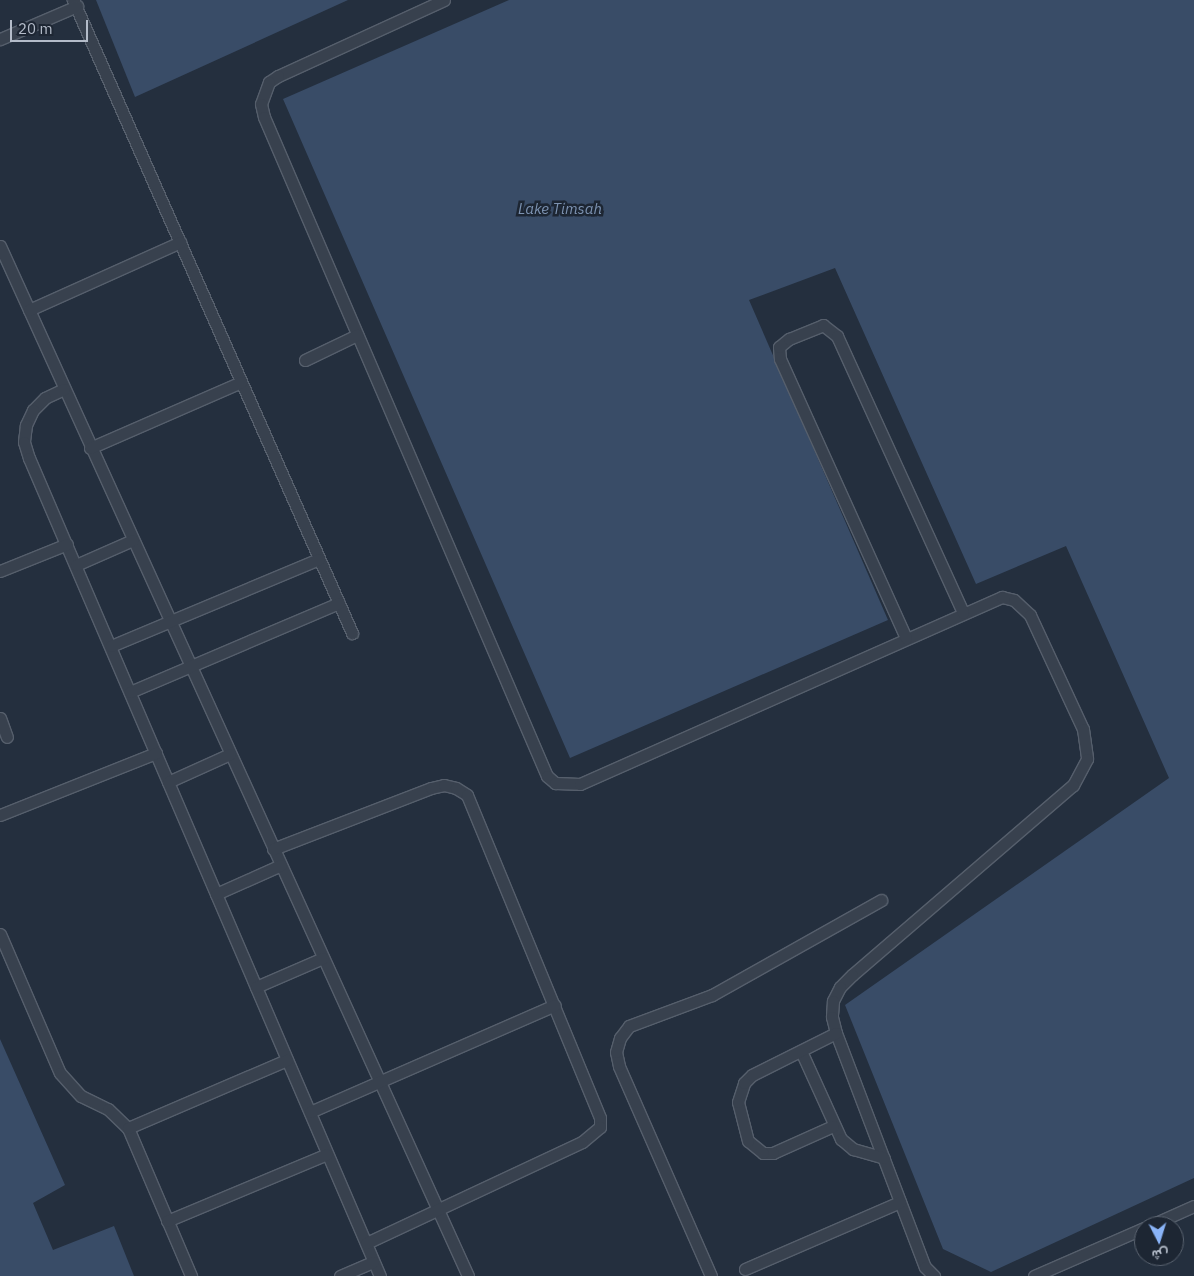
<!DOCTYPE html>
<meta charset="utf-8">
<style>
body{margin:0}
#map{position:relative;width:1194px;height:1276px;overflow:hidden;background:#242f3e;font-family:"IBM Plex Sans",Vazirmatn,sans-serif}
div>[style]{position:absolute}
.water>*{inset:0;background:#394c67}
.roads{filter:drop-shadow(1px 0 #565f6c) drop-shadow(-1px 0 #565f6c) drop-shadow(0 1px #565f6c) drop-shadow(0 -1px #565f6c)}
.service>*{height:11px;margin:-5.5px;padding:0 5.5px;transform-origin:5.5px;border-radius:5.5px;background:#38414e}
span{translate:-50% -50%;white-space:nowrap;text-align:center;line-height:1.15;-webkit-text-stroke:5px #1d2633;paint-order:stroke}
.water-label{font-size:15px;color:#7c92b1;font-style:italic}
.north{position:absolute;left:1134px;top:1216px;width:50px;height:50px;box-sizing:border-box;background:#1d2633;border:1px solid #59626f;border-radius:50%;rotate:175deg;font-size:14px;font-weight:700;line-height:20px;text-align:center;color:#b4bcc9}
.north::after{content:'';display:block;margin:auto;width:18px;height:22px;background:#8ab4f8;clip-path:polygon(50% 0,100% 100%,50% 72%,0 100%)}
.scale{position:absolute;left:10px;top:20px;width:78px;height:22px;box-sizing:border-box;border:2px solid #b4bcc9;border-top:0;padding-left:6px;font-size:15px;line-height:18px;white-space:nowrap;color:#b4bcc9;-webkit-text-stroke:4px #1d2633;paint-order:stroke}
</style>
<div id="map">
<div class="water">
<div style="clip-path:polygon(96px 0,348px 0,135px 97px)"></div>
<div style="clip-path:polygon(509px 0,1194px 0,1194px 1178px,991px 1272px,943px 1249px,845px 1005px,1169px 778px,1066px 546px,976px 584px,835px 268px,749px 300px,888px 620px,570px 758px,283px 99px)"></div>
<div style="clip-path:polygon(0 1039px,65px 1185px,33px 1203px,53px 1250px,114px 1226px,134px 1276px,0 1276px)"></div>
</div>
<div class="roads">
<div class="service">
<div style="left:73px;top:0;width:692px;rotate:66.21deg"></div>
<div style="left:444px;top:0;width:183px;rotate:155.4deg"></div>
<div style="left:278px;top:76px;width:11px;rotate:146deg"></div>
<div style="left:269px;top:82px;width:23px;rotate:110deg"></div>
<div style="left:261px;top:104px;width:13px;rotate:77deg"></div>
<div style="left:264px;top:117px;width:717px;rotate:66.76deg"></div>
<div style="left:547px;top:776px;width:11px;rotate:41deg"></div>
<div style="left:555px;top:783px;width:25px;rotate:2deg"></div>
<div style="left:580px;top:784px;width:462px;rotate:-23.9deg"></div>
<div style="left:1002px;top:597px;width:12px;rotate:14deg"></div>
<div style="left:1014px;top:600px;width:22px;rotate:43deg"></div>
<div style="left:1030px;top:615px;width:126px;rotate:65.1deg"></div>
<div style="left:1083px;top:729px;width:30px;rotate:82deg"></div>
<div style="left:1087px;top:759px;width:30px;rotate:118deg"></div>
<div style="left:1073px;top:785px;width:291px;rotate:139.3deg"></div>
<div style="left:852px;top:975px;width:17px;rotate:135deg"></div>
<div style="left:840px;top:987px;width:16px;rotate:117deg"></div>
<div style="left:833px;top:1001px;width:16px;rotate:94deg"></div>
<div style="left:832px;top:1017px;width:16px;rotate:76deg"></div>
<div style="left:836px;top:1033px;width:250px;rotate:69.2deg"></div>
<div style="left:925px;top:1267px;width:13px;rotate:45deg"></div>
<div style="left:0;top:39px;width:84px;rotate:-23.2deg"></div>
<div style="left:0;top:246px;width:1131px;rotate:65.56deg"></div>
<div style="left:29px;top:310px;width:166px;rotate:-24.2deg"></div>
<div style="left:305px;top:360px;width:58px;rotate:-25.7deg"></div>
<div style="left:64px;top:389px;width:21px;rotate:155deg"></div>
<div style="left:45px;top:398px;width:17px;rotate:135deg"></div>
<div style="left:33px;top:410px;width:17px;rotate:115deg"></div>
<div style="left:26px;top:425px;width:17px;rotate:97deg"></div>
<div style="left:24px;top:442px;width:17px;rotate:73deg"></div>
<div style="left:29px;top:458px;width:890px;rotate:66.78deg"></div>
<div style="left:90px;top:448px;width:165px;rotate:-23.6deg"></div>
<div style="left:76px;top:565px;width:62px;rotate:-23.7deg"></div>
<div style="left:0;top:571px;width:72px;rotate:-21.9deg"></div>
<div style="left:906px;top:638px;width:306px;rotate:-114.3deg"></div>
<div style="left:780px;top:359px;width:12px;rotate:-95deg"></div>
<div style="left:779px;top:347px;width:13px;rotate:-39deg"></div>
<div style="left:789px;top:339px;width:37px;rotate:-22deg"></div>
<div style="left:823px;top:325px;width:18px;rotate:38deg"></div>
<div style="left:837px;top:336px;width:304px;rotate:65.5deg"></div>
<div style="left:111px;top:646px;width:225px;rotate:-22.7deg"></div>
<div style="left:130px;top:692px;width:227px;rotate:-23.1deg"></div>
<div style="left:0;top:718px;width:20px;rotate:70deg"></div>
<div style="left:168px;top:782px;width:68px;rotate:-24.3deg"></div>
<div style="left:0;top:815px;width:168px;rotate:-21.7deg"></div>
<div style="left:273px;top:849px;width:169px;rotate:-21.1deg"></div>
<div style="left:431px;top:788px;width:13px;rotate:-13deg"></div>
<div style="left:444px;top:785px;width:12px;rotate:14deg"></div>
<div style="left:456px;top:788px;width:13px;rotate:32deg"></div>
<div style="left:467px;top:795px;width:349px;rotate:67.6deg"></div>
<div style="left:600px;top:1118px;width:9px;rotate:90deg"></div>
<div style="left:600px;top:1127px;width:23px;rotate:140deg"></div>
<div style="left:582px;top:1142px;width:238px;rotate:154.9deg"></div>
<div style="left:216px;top:894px;width:71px;rotate:-24deg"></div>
<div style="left:0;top:934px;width:151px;rotate:66.7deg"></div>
<div style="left:60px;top:1073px;width:31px;rotate:48deg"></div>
<div style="left:81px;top:1096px;width:30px;rotate:26deg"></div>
<div style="left:108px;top:1109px;width:28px;rotate:44deg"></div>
<div style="left:128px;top:1128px;width:161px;rotate:66.9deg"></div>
<div style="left:256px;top:987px;width:73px;rotate:-23.4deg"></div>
<div style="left:801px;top:1051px;width:97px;rotate:65.6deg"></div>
<div style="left:841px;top:1139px;width:16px;rotate:40deg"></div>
<div style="left:853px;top:1149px;width:32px;rotate:16deg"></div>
<div style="left:310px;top:1112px;width:267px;rotate:-23.6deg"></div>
<div style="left:833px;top:1126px;width:66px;rotate:155.8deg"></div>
<div style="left:773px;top:1153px;width:10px;rotate:180deg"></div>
<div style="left:763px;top:1153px;width:19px;rotate:-141deg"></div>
<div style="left:748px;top:1141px;width:40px;rotate:-104.4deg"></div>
<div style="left:738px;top:1102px;width:20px;rotate:-72deg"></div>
<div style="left:744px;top:1083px;width:11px;rotate:-45deg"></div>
<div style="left:752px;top:1075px;width:94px;rotate:-26.6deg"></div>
<div style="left:128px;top:1128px;width:173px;rotate:-23.2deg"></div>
<div style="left:167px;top:1221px;width:173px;rotate:-22.7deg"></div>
<div style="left:1149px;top:1226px;width:49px;rotate:-24deg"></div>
<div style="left:745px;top:1269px;width:169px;rotate:-23.4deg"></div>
<div style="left:340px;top:1276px;width:36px;rotate:-23deg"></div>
<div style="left:711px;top:1276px;width:229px;rotate:-113.7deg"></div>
<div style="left:619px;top:1066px;width:14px;rotate:-102deg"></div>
<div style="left:616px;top:1052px;width:15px;rotate:-74deg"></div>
<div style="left:620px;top:1038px;width:15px;rotate:-53deg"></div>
<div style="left:629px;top:1026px;width:89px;rotate:-20.5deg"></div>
<div style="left:712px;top:995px;width:194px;rotate:-29.3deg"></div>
<div style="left:1034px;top:1276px;width:120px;rotate:-23.6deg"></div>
</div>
</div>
<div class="water-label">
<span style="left:560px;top:209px">Lake Timsah</span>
</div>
<div class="north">ش</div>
<div class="scale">20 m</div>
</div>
